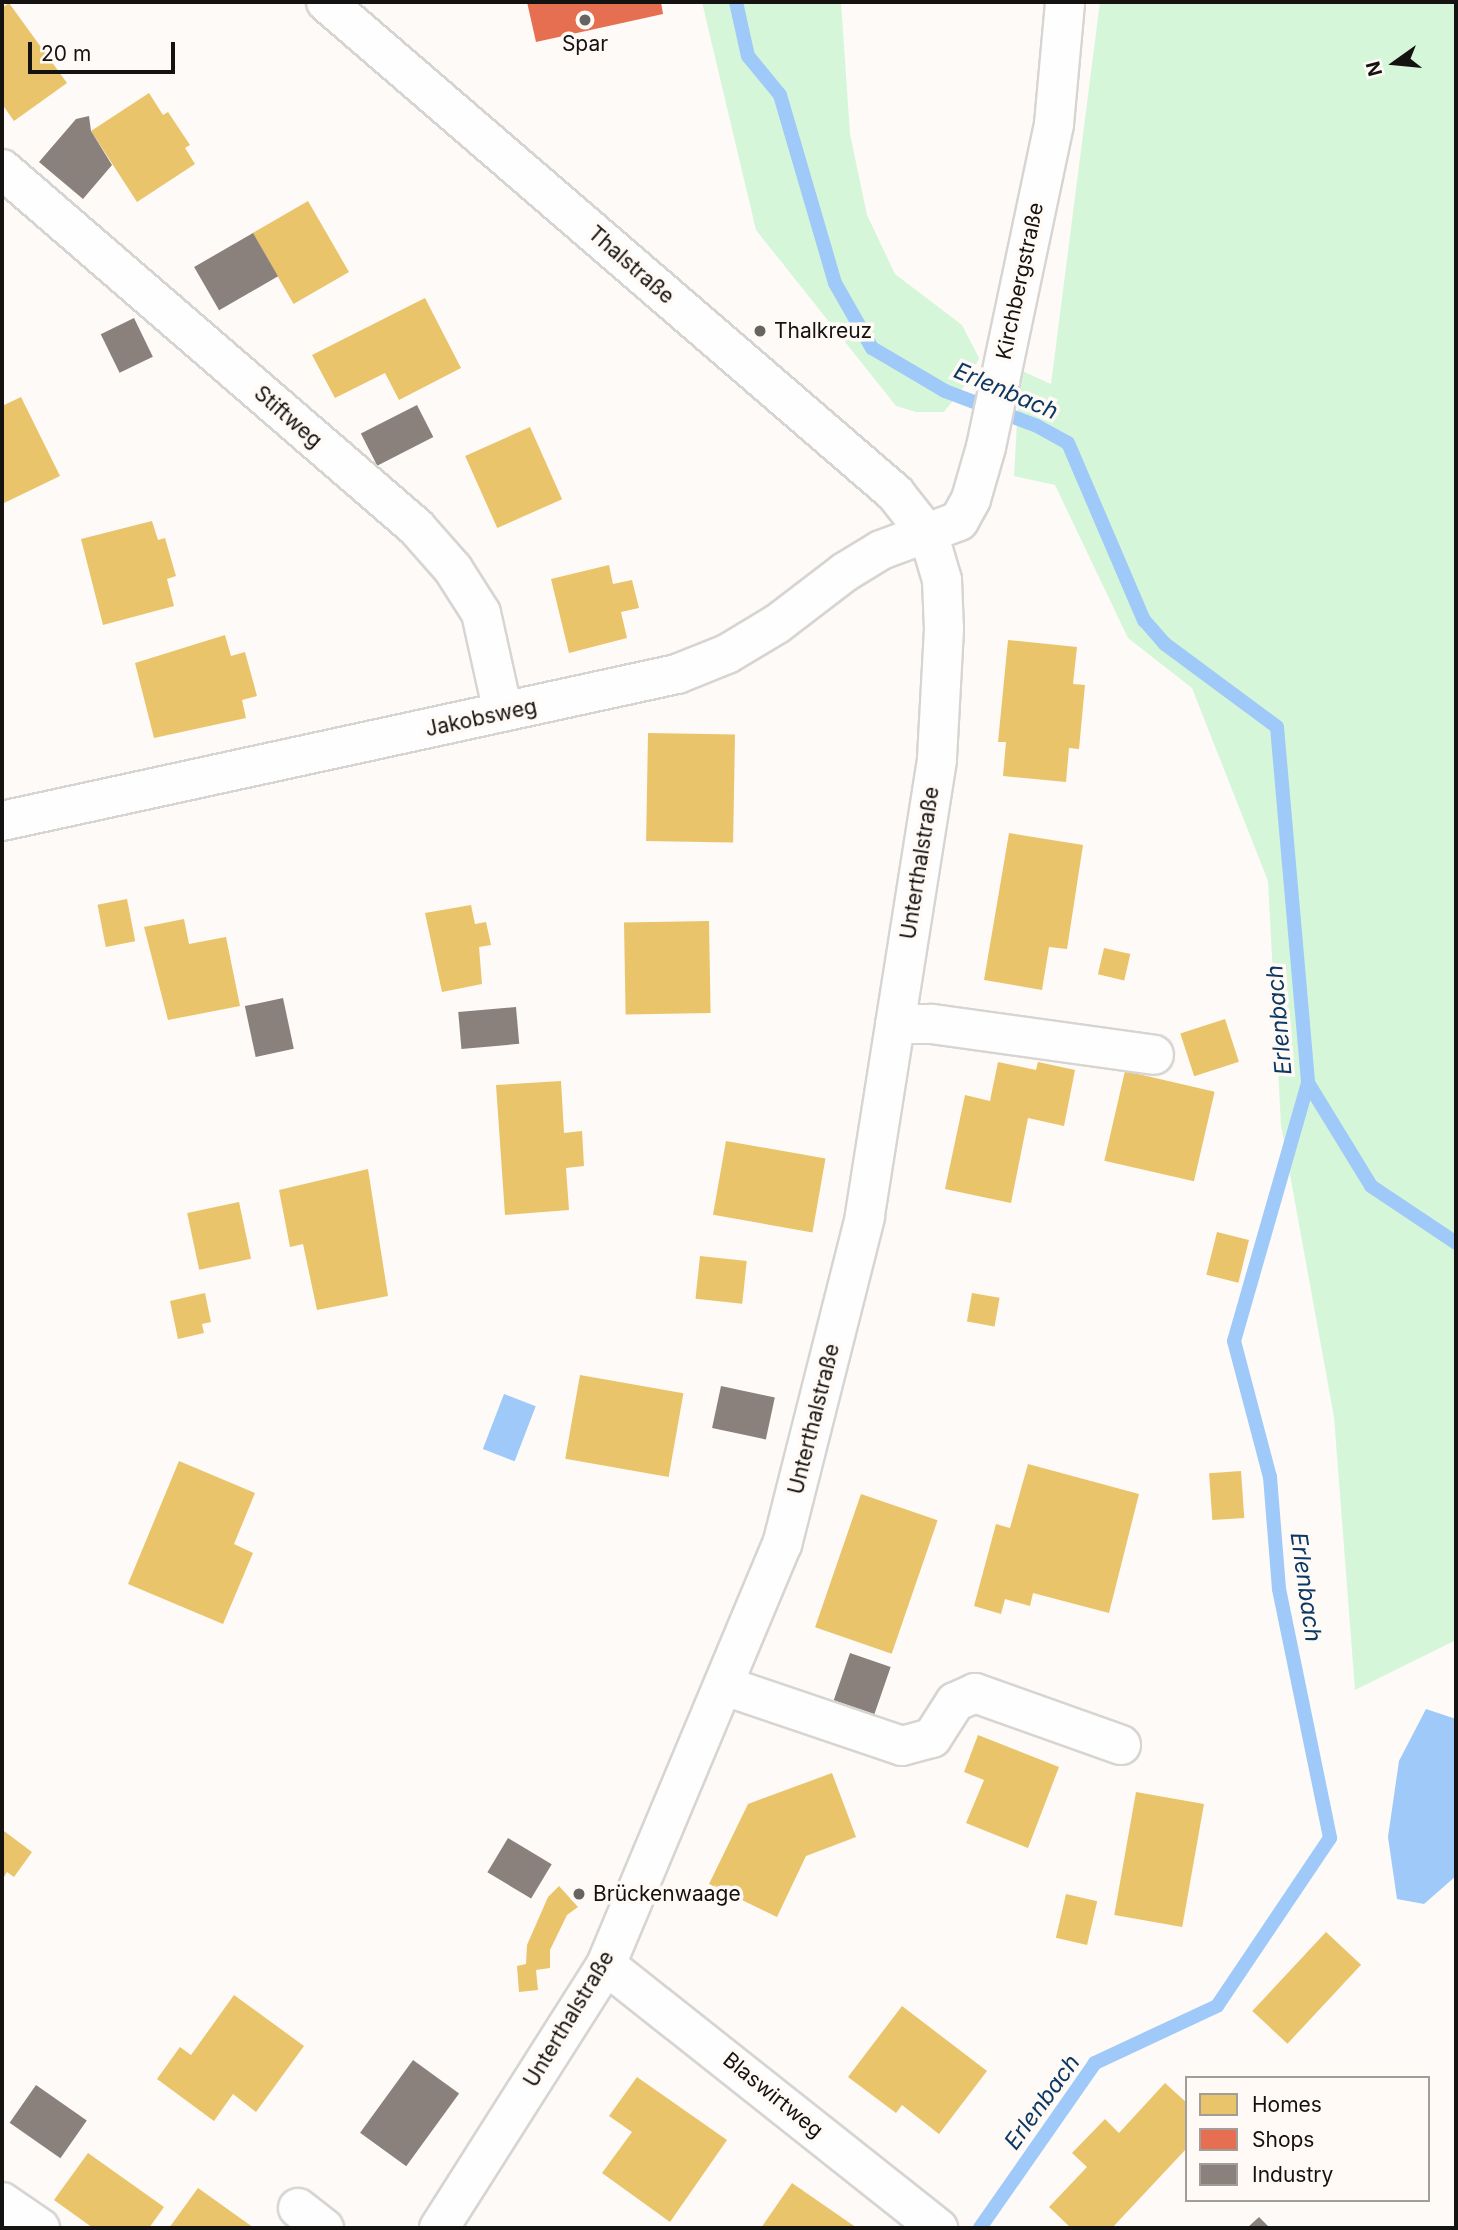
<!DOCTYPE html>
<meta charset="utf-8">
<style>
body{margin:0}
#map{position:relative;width:1458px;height:2230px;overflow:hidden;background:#fdfaf7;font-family:Inter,sans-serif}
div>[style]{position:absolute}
.green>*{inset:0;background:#d6f6d9}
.water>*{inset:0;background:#9ec9f8;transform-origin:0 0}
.homes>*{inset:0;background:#e9c46a;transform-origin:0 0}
.shops>*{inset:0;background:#e76f51}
.industry>*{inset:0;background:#8a817c;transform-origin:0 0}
.stream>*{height:14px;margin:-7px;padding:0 7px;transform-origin:7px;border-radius:7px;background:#9ec9f8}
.roads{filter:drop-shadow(2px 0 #d7d5d2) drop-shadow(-2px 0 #d7d5d2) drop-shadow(0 2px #d7d5d2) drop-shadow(0 -2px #d7d5d2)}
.minor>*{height:38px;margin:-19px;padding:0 19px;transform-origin:19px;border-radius:19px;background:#fffefe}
.dots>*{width:19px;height:19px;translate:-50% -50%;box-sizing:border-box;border:4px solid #fffaf5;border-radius:50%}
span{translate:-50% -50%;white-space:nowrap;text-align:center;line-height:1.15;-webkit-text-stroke:7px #fffaf5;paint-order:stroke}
.poi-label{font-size:21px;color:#151311}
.left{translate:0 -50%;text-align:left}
.street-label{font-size:21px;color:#151311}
.water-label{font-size:23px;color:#0b3864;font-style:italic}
.frame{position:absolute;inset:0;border:4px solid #151311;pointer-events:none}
.legend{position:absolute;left:1185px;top:2076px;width:245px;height:126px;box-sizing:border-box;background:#fffaf5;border:2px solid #a19e9a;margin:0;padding:9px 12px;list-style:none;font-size:21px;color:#151311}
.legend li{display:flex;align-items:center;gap:14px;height:35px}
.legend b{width:35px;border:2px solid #a19e9a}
.north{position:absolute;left:1360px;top:28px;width:70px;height:70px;-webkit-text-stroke:5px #fffaf5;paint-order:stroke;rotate:255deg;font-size:19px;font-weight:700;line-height:28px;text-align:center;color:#151311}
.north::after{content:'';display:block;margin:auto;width:24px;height:32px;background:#151311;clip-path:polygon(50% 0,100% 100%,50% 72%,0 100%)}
.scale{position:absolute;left:28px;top:42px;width:147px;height:32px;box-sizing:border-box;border:4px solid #151311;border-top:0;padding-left:9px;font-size:21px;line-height:24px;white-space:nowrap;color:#151311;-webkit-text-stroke:5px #fffaf5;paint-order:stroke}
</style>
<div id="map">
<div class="green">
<div style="clip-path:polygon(702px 2px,841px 2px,850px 134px,867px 215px,895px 274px,962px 325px,979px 358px,969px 380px,944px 412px,916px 412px,896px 406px,756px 230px)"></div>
<div style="clip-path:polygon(1100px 2px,1456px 2px,1456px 1640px,1355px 1690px,1334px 1417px,1281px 1125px,1268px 881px,1192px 688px,1128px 638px,1055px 485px,1014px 476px,1020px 370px,1051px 384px)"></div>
</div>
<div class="water">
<div style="left:504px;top:1394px;width:34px;height:59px;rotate:21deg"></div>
<div style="clip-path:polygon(1426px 1709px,1456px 1719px,1456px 1876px,1424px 1904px,1397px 1899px,1388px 1837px,1399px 1761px)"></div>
</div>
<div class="homes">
<div style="clip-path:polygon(9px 3px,67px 83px,14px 121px,2px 104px,2px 8px)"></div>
<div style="clip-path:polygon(149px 93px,163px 115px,168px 112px,190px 145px,185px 148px,195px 164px,137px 202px,91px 131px)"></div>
<div style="left:308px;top:201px;width:82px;height:64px;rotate:60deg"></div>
<div style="clip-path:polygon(425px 298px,461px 368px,399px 400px,385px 373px,335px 398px,312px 355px)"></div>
<div style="clip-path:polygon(21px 397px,60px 476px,2px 504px,2px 406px)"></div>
<div style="left:530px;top:427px;width:79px;height:71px;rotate:66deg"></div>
<div style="clip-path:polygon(152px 521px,158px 540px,165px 538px,176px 576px,167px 579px,174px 606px,103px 625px,81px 539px)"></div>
<div style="clip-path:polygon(609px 565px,613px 584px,632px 580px,639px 608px,621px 612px,627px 638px,569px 653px,551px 579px)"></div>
<div style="clip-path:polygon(225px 635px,231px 656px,245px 652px,257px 696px,242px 700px,246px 718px,154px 738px,135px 663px)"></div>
<div style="clip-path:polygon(1008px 640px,1077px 647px,1073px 684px,1085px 685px,1079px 749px,1069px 748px,1066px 782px,1003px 776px,1006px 742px,998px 742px)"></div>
<div style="left:648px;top:733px;width:87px;height:108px;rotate:1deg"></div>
<div style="clip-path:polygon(1009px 833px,1083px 845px,1067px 949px,1049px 947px,1042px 990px,984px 980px)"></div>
<div style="left:127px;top:899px;width:43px;height:30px;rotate:79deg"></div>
<div style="clip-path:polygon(471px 905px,475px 924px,486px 922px,491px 945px,479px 947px,482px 984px,442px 992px,425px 913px)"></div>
<div style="clip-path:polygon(184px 919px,189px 944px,226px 937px,240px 1006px,168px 1020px,144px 927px)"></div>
<div style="left:709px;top:921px;width:92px;height:85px;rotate:89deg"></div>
<div style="left:1104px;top:948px;width:27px;height:27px;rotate:13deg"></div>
<div style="left:1225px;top:1019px;width:45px;height:47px;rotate:72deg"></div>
<div style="clip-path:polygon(998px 1062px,1036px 1070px,1038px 1062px,1075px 1070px,1064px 1126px,1028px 1118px,1011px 1203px,945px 1189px,965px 1095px,990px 1101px)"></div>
<div style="left:1125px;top:1071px;width:92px;height:92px;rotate:13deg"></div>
<div style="clip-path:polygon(561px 1081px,564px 1133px,582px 1131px,584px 1166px,566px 1168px,569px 1210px,505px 1215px,496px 1085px)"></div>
<div style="left:726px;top:1141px;width:101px;height:75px;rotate:10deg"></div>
<div style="clip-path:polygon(368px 1169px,388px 1296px,317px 1310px,303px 1244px,290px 1247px,279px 1190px)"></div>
<div style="left:239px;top:1202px;width:58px;height:53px;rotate:78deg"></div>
<div style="left:1217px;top:1232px;width:33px;height:44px;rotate:14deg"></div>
<div style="left:700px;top:1256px;width:47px;height:43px;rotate:6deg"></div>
<div style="clip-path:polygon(205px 1293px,211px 1322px,202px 1324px,204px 1333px,178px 1339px,170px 1301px)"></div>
<div style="left:972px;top:1293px;width:28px;height:29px;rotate:10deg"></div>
<div style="left:580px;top:1375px;width:105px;height:85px;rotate:10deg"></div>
<div style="clip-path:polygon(179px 1461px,255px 1493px,234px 1544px,253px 1553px,223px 1624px,128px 1584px)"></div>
<div style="clip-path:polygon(1028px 1464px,1139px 1494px,1109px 1613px,1033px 1593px,1030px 1606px,1005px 1599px,1001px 1614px,974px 1606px,996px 1524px,1010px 1528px)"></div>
<div style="left:1241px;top:1471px;width:47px;height:32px;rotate:86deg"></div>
<div style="left:861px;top:1494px;width:81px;height:141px;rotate:19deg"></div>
<div style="clip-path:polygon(978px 1735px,1059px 1767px,1028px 1848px,966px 1823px,984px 1780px,964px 1772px)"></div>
<div style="clip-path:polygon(832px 1773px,856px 1837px,806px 1856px,777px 1917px,709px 1884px,748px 1804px)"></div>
<div style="left:1136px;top:1792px;width:69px;height:125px;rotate:10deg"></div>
<div style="clip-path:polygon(4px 1831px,32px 1852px,14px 1877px,7px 1872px,2px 1880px)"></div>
<div style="clip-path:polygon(559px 1886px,578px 1907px,567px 1915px,550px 1950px,550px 1968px,536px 1970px,538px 1990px,519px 1992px,517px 1966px,526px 1964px,527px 1945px,548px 1897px)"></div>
<div style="left:1066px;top:1894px;width:32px;height:45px;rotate:13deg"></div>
<div style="left:1326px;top:1932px;width:48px;height:108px;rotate:43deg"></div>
<div style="clip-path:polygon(234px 1995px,304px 2046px,256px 2112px,233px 2094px,214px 2121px,157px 2079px,180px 2047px,191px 2055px)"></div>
<div style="clip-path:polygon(902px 2006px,987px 2071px,939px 2134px,902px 2105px,896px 2113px,848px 2077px)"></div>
<div style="clip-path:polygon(637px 2077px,727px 2140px,670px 2222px,602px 2173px,632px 2132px,609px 2116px)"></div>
<div style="clip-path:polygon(1165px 2083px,1187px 2103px,1187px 2148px,1112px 2228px,1071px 2228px,1049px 2207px,1087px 2167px,1072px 2153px,1105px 2119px,1119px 2133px)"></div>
<div style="clip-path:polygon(88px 2153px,164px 2207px,149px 2228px,93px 2228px,54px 2200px)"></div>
<div style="clip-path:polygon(792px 2183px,857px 2228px,761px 2228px)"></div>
<div style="clip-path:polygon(198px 2188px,254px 2228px,169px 2228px)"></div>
</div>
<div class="shops">
<div style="clip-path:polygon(527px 2px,661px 2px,663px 14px,536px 42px)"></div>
</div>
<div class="industry">
<div style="clip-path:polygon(89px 116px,91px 131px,112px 165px,83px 199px,39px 162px,76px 119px)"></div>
<div style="left:253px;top:233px;width:50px;height:68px;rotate:60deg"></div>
<div style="left:134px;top:318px;width:43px;height:37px;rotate:64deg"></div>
<div style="left:417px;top:405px;width:36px;height:63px;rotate:63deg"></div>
<div style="left:283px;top:998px;width:52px;height:39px;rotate:78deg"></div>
<div style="left:516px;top:1007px;width:37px;height:58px;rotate:85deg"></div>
<div style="left:721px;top:1386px;width:55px;height:43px;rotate:12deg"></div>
<div style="left:850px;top:1653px;width:43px;height:50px;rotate:19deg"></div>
<div style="left:508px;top:1838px;width:51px;height:40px;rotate:31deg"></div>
<div style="left:413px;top:2060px;width:57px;height:90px;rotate:36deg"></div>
<div style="left:36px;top:2085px;width:62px;height:46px;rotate:35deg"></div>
<div style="clip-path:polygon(1259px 2217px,1270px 2228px,1247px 2228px)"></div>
</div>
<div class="stream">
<div style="left:736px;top:2px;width:55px;rotate:77.5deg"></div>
<div style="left:748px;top:56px;width:50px;rotate:50.6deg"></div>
<div style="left:780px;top:95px;width:196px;rotate:73.7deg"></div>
<div style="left:835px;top:283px;width:75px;rotate:60.4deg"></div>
<div style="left:872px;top:348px;width:85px;rotate:30.5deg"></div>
<div style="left:945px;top:391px;width:98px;rotate:20.8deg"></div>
<div style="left:1037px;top:426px;width:35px;rotate:29deg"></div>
<div style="left:1068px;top:443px;width:193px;rotate:66.8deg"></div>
<div style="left:1144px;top:620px;width:32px;rotate:49deg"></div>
<div style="left:1165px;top:644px;width:139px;rotate:36.5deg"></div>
<div style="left:1277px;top:727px;width:357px;rotate:85deg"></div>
<div style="left:1308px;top:1083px;width:268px;rotate:106deg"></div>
<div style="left:1234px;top:1341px;width:141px;rotate:75.2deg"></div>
<div style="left:1270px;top:1477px;width:112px;rotate:85.4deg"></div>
<div style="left:1279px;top:1589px;width:254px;rotate:78.4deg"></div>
<div style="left:1330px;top:1838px;width:202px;rotate:123.9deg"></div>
<div style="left:1217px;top:2006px;width:135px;rotate:155deg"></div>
<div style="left:1095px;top:2063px;width:201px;rotate:124.9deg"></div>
<div style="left:1308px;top:1083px;width:121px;rotate:58.5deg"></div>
<div style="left:1371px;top:1186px;width:102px;rotate:33.8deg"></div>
</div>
<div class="roads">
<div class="minor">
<div style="left:326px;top:2px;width:752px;rotate:40.79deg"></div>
<div style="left:895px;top:493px;width:55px;rotate:51.7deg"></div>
<div style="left:929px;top:536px;width:46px;rotate:73.5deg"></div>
<div style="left:942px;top:580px;width:49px;rotate:87.7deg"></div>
<div style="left:944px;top:629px;width:131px;rotate:93.1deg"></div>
<div style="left:937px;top:760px;width:463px;rotate:99deg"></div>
<div style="left:865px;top:1217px;width:337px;rotate:104.2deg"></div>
<div style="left:782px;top:1544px;width:456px;rotate:112.7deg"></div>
<div style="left:606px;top:1965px;width:312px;rotate:122.4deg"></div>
<div style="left:2px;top:169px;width:547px;rotate:40.85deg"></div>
<div style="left:416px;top:527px;width:56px;rotate:48.6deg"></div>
<div style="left:453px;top:569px;width:52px;rotate:57.5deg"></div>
<div style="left:481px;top:613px;width:101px;rotate:77.5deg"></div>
<div style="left:2px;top:821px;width:691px;rotate:-12.29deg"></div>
<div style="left:677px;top:674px;width:54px;rotate:-21.8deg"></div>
<div style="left:727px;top:654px;width:58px;rotate:-31deg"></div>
<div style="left:777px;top:624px;width:86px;rotate:-37.4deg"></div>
<div style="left:845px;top:572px;width:42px;rotate:-31.4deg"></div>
<div style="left:881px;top:550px;width:83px;rotate:-20.4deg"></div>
<div style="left:959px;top:521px;width:25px;rotate:-61deg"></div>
<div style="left:971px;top:499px;width:54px;rotate:-73.9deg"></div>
<div style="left:986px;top:447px;width:330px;rotate:-78.1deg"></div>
<div style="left:1054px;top:124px;width:122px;rotate:-84.8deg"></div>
<div style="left:895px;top:1024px;width:37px"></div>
<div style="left:932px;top:1024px;width:224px;rotate:7.9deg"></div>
<div style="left:725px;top:1686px;width:187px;rotate:18.7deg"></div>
<div style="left:902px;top:1746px;width:31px;rotate:-15deg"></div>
<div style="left:932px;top:1738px;width:43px;rotate:-57.4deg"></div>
<div style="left:955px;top:1702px;width:22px;rotate:-24deg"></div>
<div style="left:975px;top:1693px;width:155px;rotate:19.6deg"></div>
<div style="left:606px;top:1965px;width:424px;rotate:38.4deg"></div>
<div style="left:2px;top:2202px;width:46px;rotate:34.4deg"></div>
<div style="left:298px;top:2208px;width:33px;rotate:38deg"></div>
</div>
</div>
<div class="dots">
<div style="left:585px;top:20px;background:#666462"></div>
<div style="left:760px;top:331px;background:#666462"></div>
<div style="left:579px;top:1894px;background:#666462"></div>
</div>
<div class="poi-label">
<span style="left:585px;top:44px">Spar</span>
<span class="left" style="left:774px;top:331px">Thalkreuz</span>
<span class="left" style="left:593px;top:1894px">Brückenwaage</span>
</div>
<div class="street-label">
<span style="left:631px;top:265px;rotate:41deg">Thalstraße</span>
<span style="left:1020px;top:281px;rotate:-78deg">Kirchbergstraße</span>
<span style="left:288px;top:417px;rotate:41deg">Stiftweg</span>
<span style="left:481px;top:718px;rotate:-12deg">Jakobsweg</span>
<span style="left:920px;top:863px;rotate:-81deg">Unterthalstraße</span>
<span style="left:814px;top:1419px;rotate:-76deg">Unterthalstraße</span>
<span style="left:569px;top:2019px;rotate:-59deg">Unterthalstraße</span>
<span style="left:773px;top:2095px;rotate:39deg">Blaswirtweg</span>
</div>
<div class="water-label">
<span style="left:1006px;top:391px;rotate:23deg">Erlenbach</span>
<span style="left:1279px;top:1020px;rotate:-95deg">Erlenbach</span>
<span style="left:1306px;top:1587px;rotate:82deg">Erlenbach</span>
<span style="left:1042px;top:2102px;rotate:-54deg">Erlenbach</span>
</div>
<div class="frame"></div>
<ul class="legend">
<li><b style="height:19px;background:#e9c46a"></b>Homes</li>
<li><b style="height:19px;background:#e76f51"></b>Shops</li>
<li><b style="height:19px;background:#8a817c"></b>Industry</li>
</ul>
<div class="north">N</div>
<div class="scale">20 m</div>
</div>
